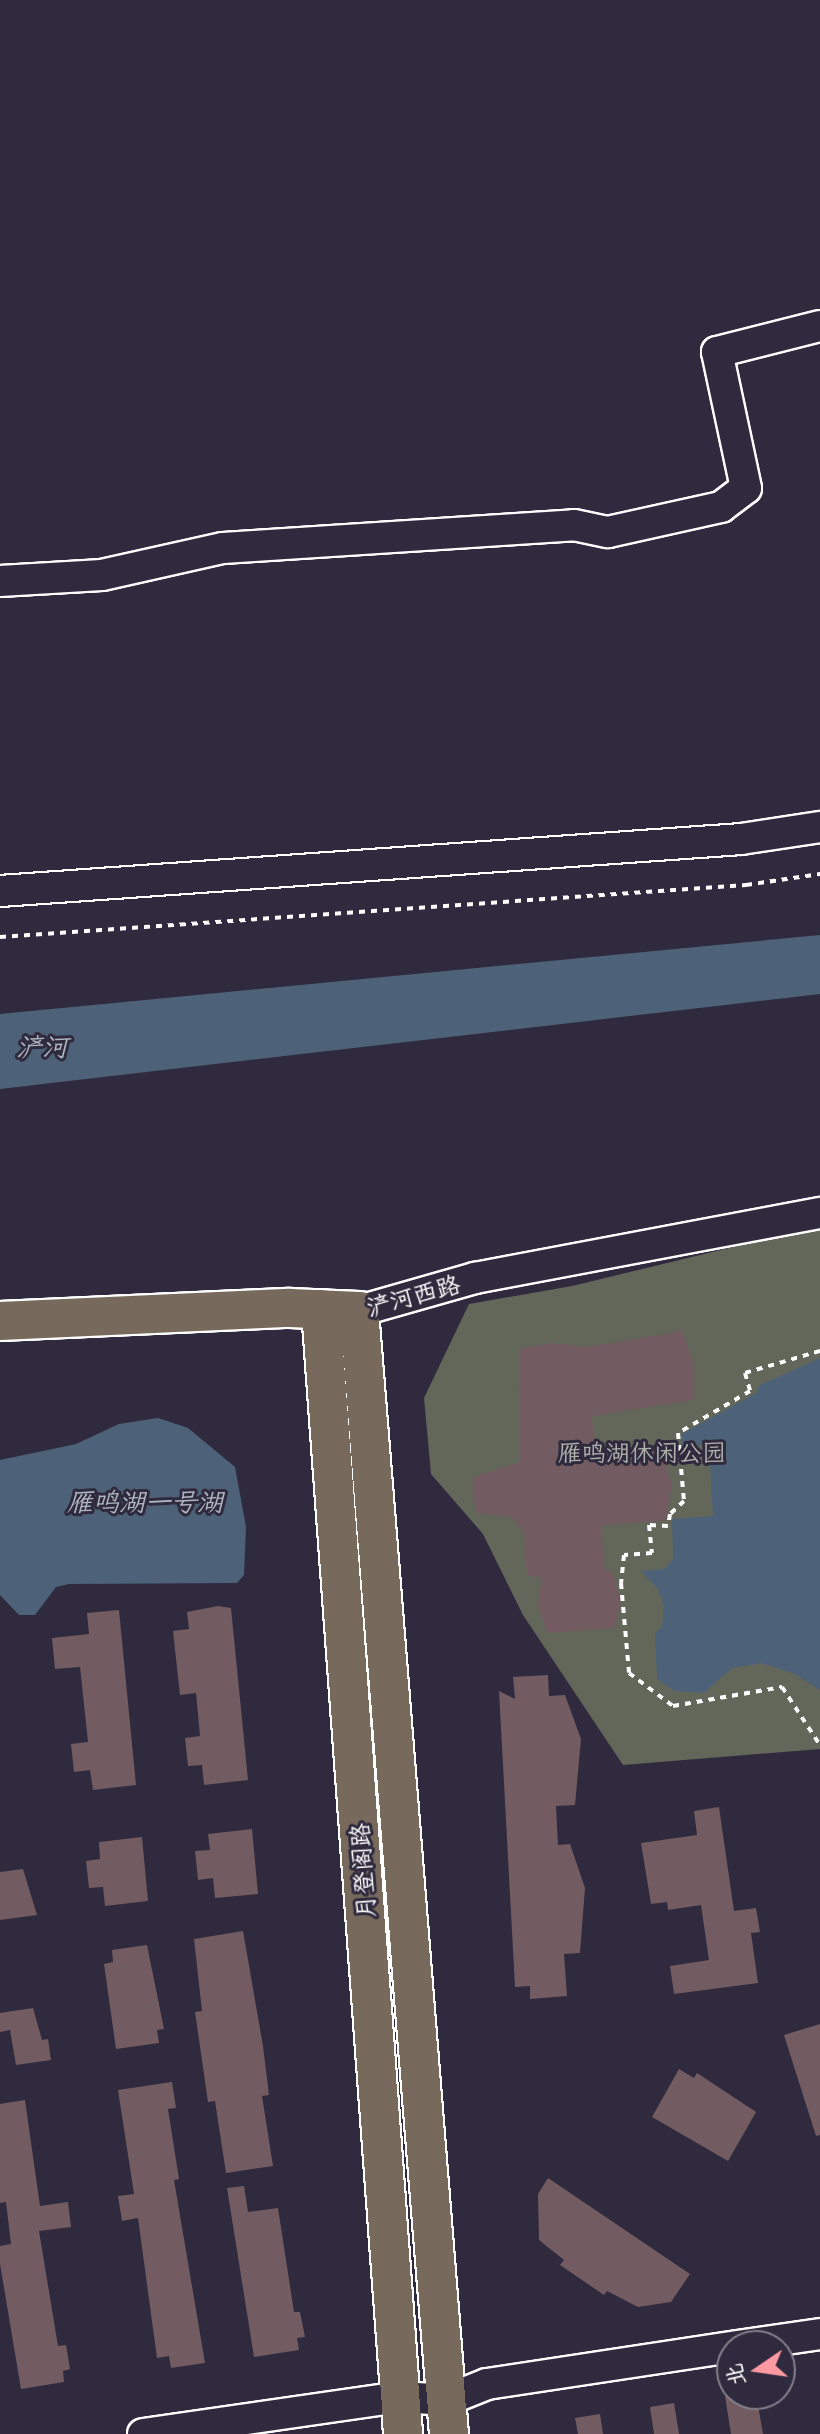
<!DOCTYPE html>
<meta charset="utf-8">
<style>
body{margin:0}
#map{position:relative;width:820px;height:2434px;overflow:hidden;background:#2f2a3d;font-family:Mali,"LXGW WenKai TC",sans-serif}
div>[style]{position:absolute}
.green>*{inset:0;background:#626759}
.water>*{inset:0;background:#4d6278}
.building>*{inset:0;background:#725c61}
.path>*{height:4px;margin-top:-2px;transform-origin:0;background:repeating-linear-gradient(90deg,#fff 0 6px,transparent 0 12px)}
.roads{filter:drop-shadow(2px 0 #fff) drop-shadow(-2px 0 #fff) drop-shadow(0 2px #fff) drop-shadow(0 -2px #fff)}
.minor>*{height:30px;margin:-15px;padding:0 15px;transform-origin:15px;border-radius:15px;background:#2f2a3d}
.major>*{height:38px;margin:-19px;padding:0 19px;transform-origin:19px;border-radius:19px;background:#77695c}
span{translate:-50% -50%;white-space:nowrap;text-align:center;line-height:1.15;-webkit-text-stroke:6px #2f2a3d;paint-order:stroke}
.street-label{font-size:24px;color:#fff}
.park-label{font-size:24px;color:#b0b3ac}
.water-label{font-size:26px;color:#afb8c2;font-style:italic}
.north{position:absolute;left:716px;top:2330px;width:80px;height:80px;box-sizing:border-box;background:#2f2a3d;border:2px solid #827f8b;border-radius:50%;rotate:257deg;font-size:22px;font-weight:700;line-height:32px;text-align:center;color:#fff}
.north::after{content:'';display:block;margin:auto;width:28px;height:36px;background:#ff9aa2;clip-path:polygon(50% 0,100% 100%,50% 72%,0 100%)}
</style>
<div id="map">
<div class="green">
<div style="clip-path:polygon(820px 1226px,820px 1749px,623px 1765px,523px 1615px,483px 1534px,431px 1474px,424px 1398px,469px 1304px,572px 1286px)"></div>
</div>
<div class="water">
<div style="clip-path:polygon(820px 935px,820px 994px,0 1089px,0 1014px)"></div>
<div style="clip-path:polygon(820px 1358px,820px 1690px,795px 1674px,761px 1663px,732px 1668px,704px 1693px,675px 1691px,657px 1679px,655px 1633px,662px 1627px,664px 1606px,658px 1589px,641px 1571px,664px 1569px,673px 1559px,672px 1519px,713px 1516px,709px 1445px,682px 1446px,682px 1434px,758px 1392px,758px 1386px)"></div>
<div style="clip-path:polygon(158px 1418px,188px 1428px,235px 1467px,246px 1527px,244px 1575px,237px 1583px,69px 1584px,56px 1587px,35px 1615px,19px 1615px,0 1595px,0 1460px,76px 1444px,119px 1424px)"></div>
</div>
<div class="building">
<div style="clip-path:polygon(683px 1331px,694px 1366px,693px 1400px,592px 1416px,595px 1454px,661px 1448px,672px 1485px,666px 1521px,601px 1525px,605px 1571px,611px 1570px,621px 1600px,615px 1628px,547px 1633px,538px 1605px,542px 1578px,527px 1576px,524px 1532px,511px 1517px,477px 1513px,473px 1496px,474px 1477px,520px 1462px,519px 1349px,551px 1343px,587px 1347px)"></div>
<div style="clip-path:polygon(218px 1606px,231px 1608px,248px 1780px,204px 1785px,202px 1765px,188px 1766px,185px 1738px,200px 1736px,196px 1693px,180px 1695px,173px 1631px,189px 1629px,187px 1612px)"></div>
<div style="clip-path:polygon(119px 1610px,136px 1785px,93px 1790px,90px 1770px,74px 1772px,71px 1744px,88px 1742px,80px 1667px,55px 1669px,52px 1638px,89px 1634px,87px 1613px)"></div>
<div style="clip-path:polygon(548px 1675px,549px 1696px,565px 1695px,581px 1739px,575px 1805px,556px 1806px,558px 1845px,570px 1844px,585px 1888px,580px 1953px,564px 1954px,567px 1996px,530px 1999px,530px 1986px,515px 1987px,499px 1691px,515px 1699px,513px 1677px)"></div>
<div style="clip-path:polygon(719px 1807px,734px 1911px,756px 1908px,760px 1932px,751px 1933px,758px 1983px,674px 1994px,670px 1966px,709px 1960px,701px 1905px,668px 1910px,667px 1902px,651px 1904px,641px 1843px,697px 1835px,694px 1811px)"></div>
<div style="clip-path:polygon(252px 1829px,258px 1894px,215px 1898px,213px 1878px,198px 1880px,195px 1851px,210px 1850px,208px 1834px)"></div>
<div style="clip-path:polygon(142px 1837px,148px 1901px,105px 1906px,103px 1887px,89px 1888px,86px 1861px,100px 1859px,99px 1842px)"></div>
<div style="clip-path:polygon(23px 1869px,37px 1915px,0 1920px,0 1872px)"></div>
<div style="clip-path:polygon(243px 1931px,263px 2046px,269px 2095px,262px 2096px,273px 2166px,226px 2173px,215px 2101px,208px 2102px,195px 2012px,202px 2011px,194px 1939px)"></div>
<div style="clip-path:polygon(147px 1945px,164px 2029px,157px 2030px,159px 2043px,116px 2049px,104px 1964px,113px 1962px,112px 1950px)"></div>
<div style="clip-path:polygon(33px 2008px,42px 2040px,48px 2039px,51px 2060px,16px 2065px,10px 2030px,0 2032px,0 2013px)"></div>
<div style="clip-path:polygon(820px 2024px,820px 2135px,816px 2136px,784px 2035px)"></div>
<div style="clip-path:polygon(679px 2069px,694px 2078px,697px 2073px,756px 2112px,728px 2161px,652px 2117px)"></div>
<div style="clip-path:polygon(172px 2082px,176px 2108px,168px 2109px,179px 2179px,174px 2180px,205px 2363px,171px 2368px,169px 2356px,157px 2358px,138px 2218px,122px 2221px,118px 2196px,134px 2194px,118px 2090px)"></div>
<div style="clip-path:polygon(25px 2100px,40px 2206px,68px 2202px,71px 2227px,39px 2231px,58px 2346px,66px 2345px,70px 2369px,63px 2371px,64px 2382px,21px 2389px,0 2264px,0 2246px,11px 2244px,6px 2202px,0 2203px,0 2104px)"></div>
<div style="clip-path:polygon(548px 2178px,690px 2274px,671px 2302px,638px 2307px,607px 2291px,604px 2295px,560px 2265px,564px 2260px,539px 2240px,538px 2194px)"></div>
<div style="clip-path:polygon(244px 2186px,248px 2212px,278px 2208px,294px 2312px,300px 2312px,305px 2337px,297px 2338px,299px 2350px,254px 2357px,227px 2188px)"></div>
<div style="clip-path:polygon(736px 2394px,749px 2394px,751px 2406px,758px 2405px,763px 2434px,731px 2434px,725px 2396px)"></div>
<div style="clip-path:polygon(674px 2403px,679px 2434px,654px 2434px,650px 2407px)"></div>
<div style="clip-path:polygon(600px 2414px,603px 2434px,578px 2434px,575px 2418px)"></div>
</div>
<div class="path">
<div style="left:0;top:937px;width:748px;rotate:-3.99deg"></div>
<div style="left:746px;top:885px;width:75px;rotate:-8.5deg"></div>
<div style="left:820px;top:1351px;width:78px;rotate:163.7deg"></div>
<div style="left:745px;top:1373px;width:19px;rotate:74deg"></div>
<div style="left:750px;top:1391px;width:83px;rotate:149.7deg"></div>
<div style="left:678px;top:1433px;width:68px;rotate:85deg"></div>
<div style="left:684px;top:1501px;width:19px;rotate:137deg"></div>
<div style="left:670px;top:1514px;width:12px;rotate:99deg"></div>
<div style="left:668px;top:1526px;width:19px;rotate:-177deg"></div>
<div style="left:649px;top:1525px;width:28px;rotate:84deg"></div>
<div style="left:652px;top:1553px;width:28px;rotate:176deg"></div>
<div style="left:624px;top:1555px;width:28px;rotate:96deg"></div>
<div style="left:621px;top:1583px;width:90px;rotate:84.9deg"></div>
<div style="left:629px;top:1673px;width:55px;rotate:36.9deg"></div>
<div style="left:673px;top:1706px;width:111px;rotate:-9.9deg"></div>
<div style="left:782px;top:1687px;width:69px;rotate:56.8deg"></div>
</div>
<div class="roads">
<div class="minor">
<div style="left:0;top:581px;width:102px;rotate:-3.4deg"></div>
<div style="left:102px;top:575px;width:124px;rotate:-12.6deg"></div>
<div style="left:223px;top:548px;width:352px;rotate:-3.7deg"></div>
<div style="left:574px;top:525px;width:35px;rotate:12deg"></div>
<div style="left:608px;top:532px;width:116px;rotate:-12.5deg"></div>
<div style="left:721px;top:507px;width:31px;rotate:-37deg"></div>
<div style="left:746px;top:488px;width:139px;rotate:-102deg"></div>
<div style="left:717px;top:352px;width:106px;rotate:-14.2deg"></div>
<div style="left:0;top:891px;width:743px;rotate:-4.01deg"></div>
<div style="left:741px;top:839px;width:80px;rotate:-8.6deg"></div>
<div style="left:359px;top:1311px;width:121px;rotate:-15.9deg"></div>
<div style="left:475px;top:1278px;width:351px;rotate:-10.7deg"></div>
<div style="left:738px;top:2346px;width:83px;rotate:-8.3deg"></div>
<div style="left:143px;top:2434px;width:261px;rotate:-8.2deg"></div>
<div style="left:401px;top:2397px;width:46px;rotate:3.7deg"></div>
<div style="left:447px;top:2400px;width:43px;rotate:-21.8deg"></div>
<div style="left:487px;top:2384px;width:248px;rotate:-8.6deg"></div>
</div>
<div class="major">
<div style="left:321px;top:1309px;width:1128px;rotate:85.83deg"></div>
<div style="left:0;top:1321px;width:290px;rotate:-2.6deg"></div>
<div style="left:290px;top:1308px;width:69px;rotate:2.5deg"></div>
<div style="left:359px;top:1311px;width:1127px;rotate:85.42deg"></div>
</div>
</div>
<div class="street-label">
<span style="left:413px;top:1295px;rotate:-15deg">浐河西路</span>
<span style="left:362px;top:1871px;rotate:-94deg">月登阁路</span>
</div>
<div class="park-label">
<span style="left:642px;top:1452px">雁鸣湖休闲公园</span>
</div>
<div class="water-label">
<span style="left:42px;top:1047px">浐河</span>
<span style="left:145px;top:1502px">雁鸣湖一号湖</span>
</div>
<div class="north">北</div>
</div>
